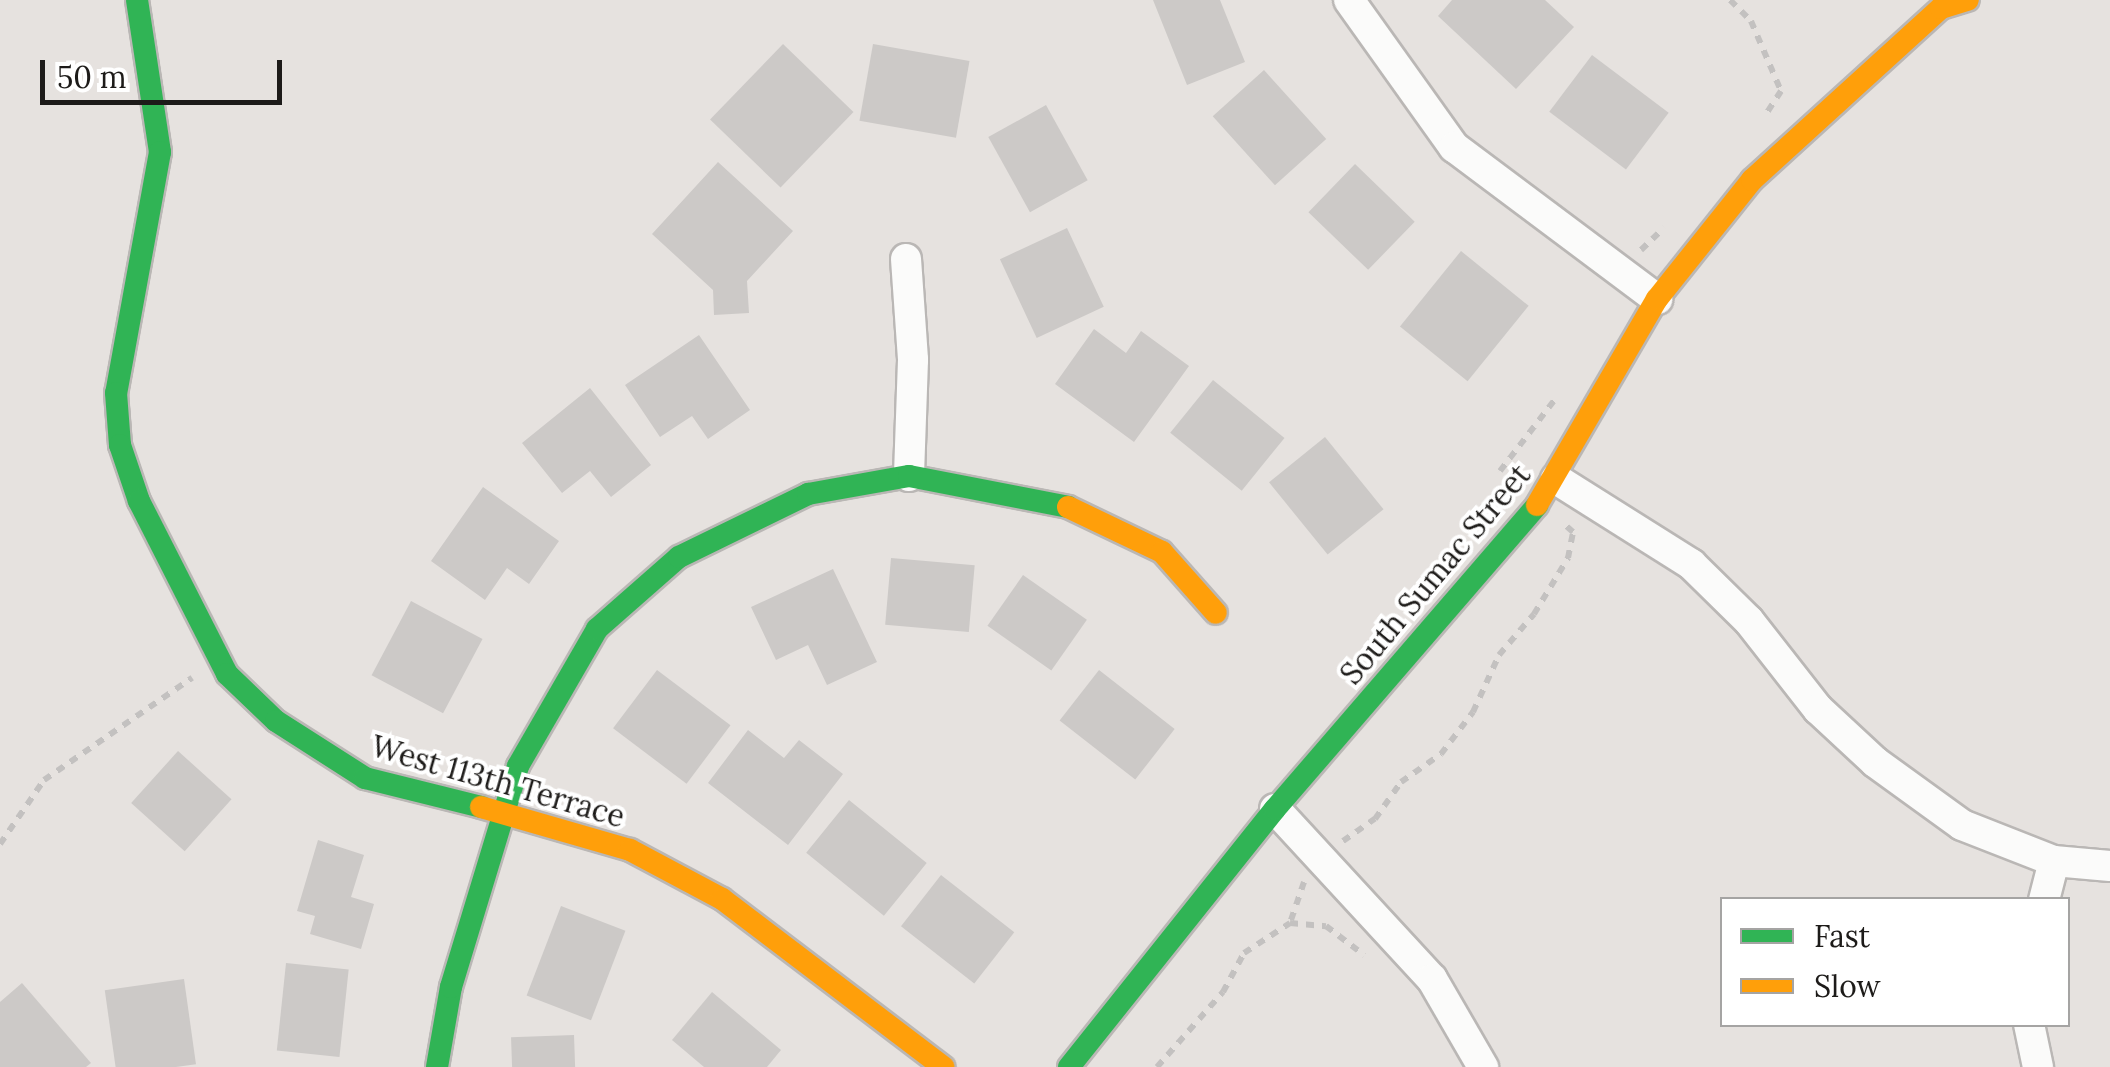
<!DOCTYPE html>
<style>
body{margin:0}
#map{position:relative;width:2110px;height:1067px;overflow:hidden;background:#e6e2df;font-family:Lora,serif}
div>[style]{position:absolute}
.building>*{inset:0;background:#ccc9c7;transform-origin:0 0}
.path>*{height:6px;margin-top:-3px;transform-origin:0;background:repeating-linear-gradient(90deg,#c3c1c0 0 8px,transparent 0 16px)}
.roads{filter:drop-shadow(2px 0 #bab7b5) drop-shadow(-2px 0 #bab7b5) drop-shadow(0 2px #bab7b5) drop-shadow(0 -2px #bab7b5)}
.street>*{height:30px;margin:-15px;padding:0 15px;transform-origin:15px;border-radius:15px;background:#fbfbfa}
.fast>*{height:22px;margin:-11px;padding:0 11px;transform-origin:11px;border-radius:11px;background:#30b455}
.slow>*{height:22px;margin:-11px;padding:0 11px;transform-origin:11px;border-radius:11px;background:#ff9f0a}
span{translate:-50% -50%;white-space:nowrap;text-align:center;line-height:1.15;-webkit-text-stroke:8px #fff;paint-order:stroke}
.street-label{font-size:30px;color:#1d1b19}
.legend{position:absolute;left:1720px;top:897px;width:350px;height:130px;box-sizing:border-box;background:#fff;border:2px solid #a5a4a3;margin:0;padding:12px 18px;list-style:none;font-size:30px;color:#1d1b19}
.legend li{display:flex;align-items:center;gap:20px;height:50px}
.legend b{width:50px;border:2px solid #a5a4a3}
.scale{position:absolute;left:40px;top:60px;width:242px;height:45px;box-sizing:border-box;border:5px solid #1d1b19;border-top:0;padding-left:12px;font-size:30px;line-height:35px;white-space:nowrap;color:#1d1b19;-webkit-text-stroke:8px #fff;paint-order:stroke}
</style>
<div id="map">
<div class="building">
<div style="clip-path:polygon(1153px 0,1220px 0,1245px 62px,1187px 85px)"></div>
<div style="clip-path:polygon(1452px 0,1545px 0,1574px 27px,1516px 89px,1438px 16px)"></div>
<div style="left:783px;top:44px;width:98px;height:105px;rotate:44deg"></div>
<div style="left:873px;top:44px;width:98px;height:78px;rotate:10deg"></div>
<div style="left:1592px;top:55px;width:96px;height:71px;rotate:37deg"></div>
<div style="left:1264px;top:70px;width:93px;height:69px;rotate:48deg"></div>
<div style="left:1046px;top:105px;width:86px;height:66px;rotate:61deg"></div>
<div style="clip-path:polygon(718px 162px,793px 231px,747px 281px,749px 313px,714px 315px,713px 290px,652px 234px)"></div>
<div style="left:1355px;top:164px;width:83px;height:67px;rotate:44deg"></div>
<div style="left:1067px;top:228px;width:87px;height:74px;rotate:65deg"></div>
<div style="left:1461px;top:251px;width:87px;height:97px;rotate:39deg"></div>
<div style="clip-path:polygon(1094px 329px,1126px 353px,1141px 331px,1189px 366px,1134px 442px,1055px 384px)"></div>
<div style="clip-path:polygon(699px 335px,750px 410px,708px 439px,692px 416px,660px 437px,625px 385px)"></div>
<div style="left:1213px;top:380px;width:92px;height:68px;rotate:39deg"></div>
<div style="clip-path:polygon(590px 388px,651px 465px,611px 497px,590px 471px,562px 493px,522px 443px)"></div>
<div style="left:1325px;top:437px;width:93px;height:72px;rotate:51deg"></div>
<div style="clip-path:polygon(483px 487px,559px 541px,529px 584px,507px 568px,485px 600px,431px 561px)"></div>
<div style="left:891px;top:558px;width:84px;height:67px;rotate:5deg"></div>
<div style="clip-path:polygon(833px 569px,877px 662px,827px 685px,808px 645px,776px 660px,751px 607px)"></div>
<div style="left:1023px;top:575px;width:78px;height:62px;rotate:35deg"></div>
<div style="left:411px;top:601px;width:81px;height:84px;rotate:28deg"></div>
<div style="left:657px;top:670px;width:92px;height:73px;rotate:37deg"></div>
<div style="left:1099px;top:670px;width:96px;height:64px;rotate:38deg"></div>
<div style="clip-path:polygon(748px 730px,784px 758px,799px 740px,843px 774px,788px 845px,708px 783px)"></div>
<div style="left:178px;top:751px;width:72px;height:70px;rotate:42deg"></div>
<div style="left:849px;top:800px;width:100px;height:68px;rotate:39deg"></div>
<div style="clip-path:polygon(318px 840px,364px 855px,351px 897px,374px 904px,361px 949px,310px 934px,315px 916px,297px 911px)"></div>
<div style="left:941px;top:875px;width:93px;height:65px;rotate:38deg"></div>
<div style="left:561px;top:906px;width:69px;height:96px;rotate:21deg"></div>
<div style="left:286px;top:963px;width:63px;height:88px;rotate:6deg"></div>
<div style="left:184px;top:979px;width:86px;height:80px;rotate:82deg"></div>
<div style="clip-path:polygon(22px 983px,91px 1063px,86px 1067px,0 1067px,0 1002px)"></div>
<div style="clip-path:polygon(712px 992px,781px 1050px,767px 1067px,704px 1067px,672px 1040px)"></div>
<div style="left:574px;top:1035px;width:32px;height:63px;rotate:88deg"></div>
</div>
<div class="path">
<div style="left:1730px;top:0;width:30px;rotate:45deg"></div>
<div style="left:1751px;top:21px;width:76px;rotate:66.8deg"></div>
<div style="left:1781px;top:91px;width:30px;rotate:123deg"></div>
<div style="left:1641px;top:250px;width:32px;rotate:-44deg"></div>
<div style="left:1512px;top:481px;width:16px;rotate:-140deg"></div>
<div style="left:1500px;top:471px;width:92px;rotate:-52.5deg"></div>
<div style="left:1343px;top:841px;width:39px;rotate:-35deg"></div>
<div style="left:1375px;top:819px;width:45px;rotate:-54.9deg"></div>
<div style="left:1401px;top:782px;width:49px;rotate:-35deg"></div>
<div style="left:1441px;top:754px;width:53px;rotate:-52.7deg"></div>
<div style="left:1473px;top:712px;width:63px;rotate:-65.5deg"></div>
<div style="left:1499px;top:655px;width:54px;rotate:-49.5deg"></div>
<div style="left:1534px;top:614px;width:66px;rotate:-58.7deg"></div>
<div style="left:1568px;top:558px;width:26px;rotate:-79deg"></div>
<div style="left:1573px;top:532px;width:12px;rotate:-138deg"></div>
<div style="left:0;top:844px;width:78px;rotate:-55.5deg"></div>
<div style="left:44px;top:780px;width:180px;rotate:-34.6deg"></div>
<div style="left:1304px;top:882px;width:43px;rotate:108.9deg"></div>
<div style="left:1290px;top:923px;width:36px;rotate:5deg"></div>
<div style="left:1326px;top:926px;width:48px;rotate:37.3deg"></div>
<div style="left:1157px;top:1067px;width:100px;rotate:-48.7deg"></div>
<div style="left:1223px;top:992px;width:44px;rotate:-61.7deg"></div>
<div style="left:1244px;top:953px;width:55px;rotate:-33.1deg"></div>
</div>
<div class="roads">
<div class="street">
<div style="left:1349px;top:0;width:181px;rotate:54.5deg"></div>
<div style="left:1454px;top:147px;width:254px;rotate:36.8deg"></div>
<div style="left:906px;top:259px;width:101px;rotate:86deg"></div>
<div style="left:913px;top:360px;width:116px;rotate:92deg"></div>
<div style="left:1556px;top:479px;width:160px;rotate:32.2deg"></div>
<div style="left:1691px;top:564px;width:81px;rotate:44.5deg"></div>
<div style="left:1749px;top:621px;width:112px;rotate:51.9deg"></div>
<div style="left:1818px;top:709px;width:78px;rotate:42.9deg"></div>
<div style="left:1875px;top:762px;width:107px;rotate:35.9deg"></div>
<div style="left:1962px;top:825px;width:99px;rotate:21.4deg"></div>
<div style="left:2054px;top:861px;width:56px;rotate:5.1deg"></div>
<div style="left:1275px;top:809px;width:231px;rotate:47.3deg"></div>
<div style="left:1432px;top:979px;width:102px;rotate:59.9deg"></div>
<div style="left:2044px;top:900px;width:40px;rotate:-75.6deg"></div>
<div style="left:2029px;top:1024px;width:44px;rotate:78.2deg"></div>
</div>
<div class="fast">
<div style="left:137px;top:0;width:154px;rotate:81.4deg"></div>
<div style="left:160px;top:152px;width:245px;rotate:100.3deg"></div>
<div style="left:116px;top:393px;width:52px;rotate:85.6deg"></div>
<div style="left:120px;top:445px;width:59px;rotate:71.3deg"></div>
<div style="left:139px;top:501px;width:194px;rotate:63deg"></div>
<div style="left:227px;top:674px;width:68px;rotate:43.8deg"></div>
<div style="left:276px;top:721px;width:106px;rotate:32.6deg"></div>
<div style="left:365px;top:778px;width:120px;rotate:14deg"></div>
<div style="left:437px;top:1067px;width:81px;rotate:-80.1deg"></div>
<div style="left:451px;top:987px;width:231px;rotate:-73.1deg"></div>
<div style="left:518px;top:766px;width:158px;rotate:-60deg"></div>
<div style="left:597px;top:629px;width:109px;rotate:-41.3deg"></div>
<div style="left:679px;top:557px;width:144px;rotate:-26deg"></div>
<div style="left:808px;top:494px;width:103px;rotate:-10.1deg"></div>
<div style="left:909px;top:476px;width:162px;rotate:11deg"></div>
<div style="left:1069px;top:1067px;width:330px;rotate:-51.4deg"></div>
<div style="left:1275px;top:809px;width:401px;rotate:-49.2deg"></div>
</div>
<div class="slow">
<div style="left:1537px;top:505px;width:238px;rotate:-59.8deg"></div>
<div style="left:1657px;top:299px;width:152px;rotate:-51.4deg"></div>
<div style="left:1752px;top:180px;width:256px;rotate:-42.3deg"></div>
<div style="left:1941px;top:8px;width:28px;rotate:-17deg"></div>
<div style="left:1068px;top:507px;width:104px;rotate:25.6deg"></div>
<div style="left:1162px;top:552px;width:81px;rotate:48.5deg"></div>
<div style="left:481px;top:807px;width:155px;rotate:16.1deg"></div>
<div style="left:630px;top:850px;width:104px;rotate:28deg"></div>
<div style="left:722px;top:899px;width:278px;rotate:37.2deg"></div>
</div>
</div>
<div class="street-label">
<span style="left:1435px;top:574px;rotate:-50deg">South Sumac Street</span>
<span style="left:498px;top:781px;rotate:16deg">West 113th Terrace</span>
</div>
<ul class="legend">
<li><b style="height:12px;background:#30b455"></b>Fast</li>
<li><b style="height:12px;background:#ff9f0a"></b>Slow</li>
</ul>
<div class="scale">50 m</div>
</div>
